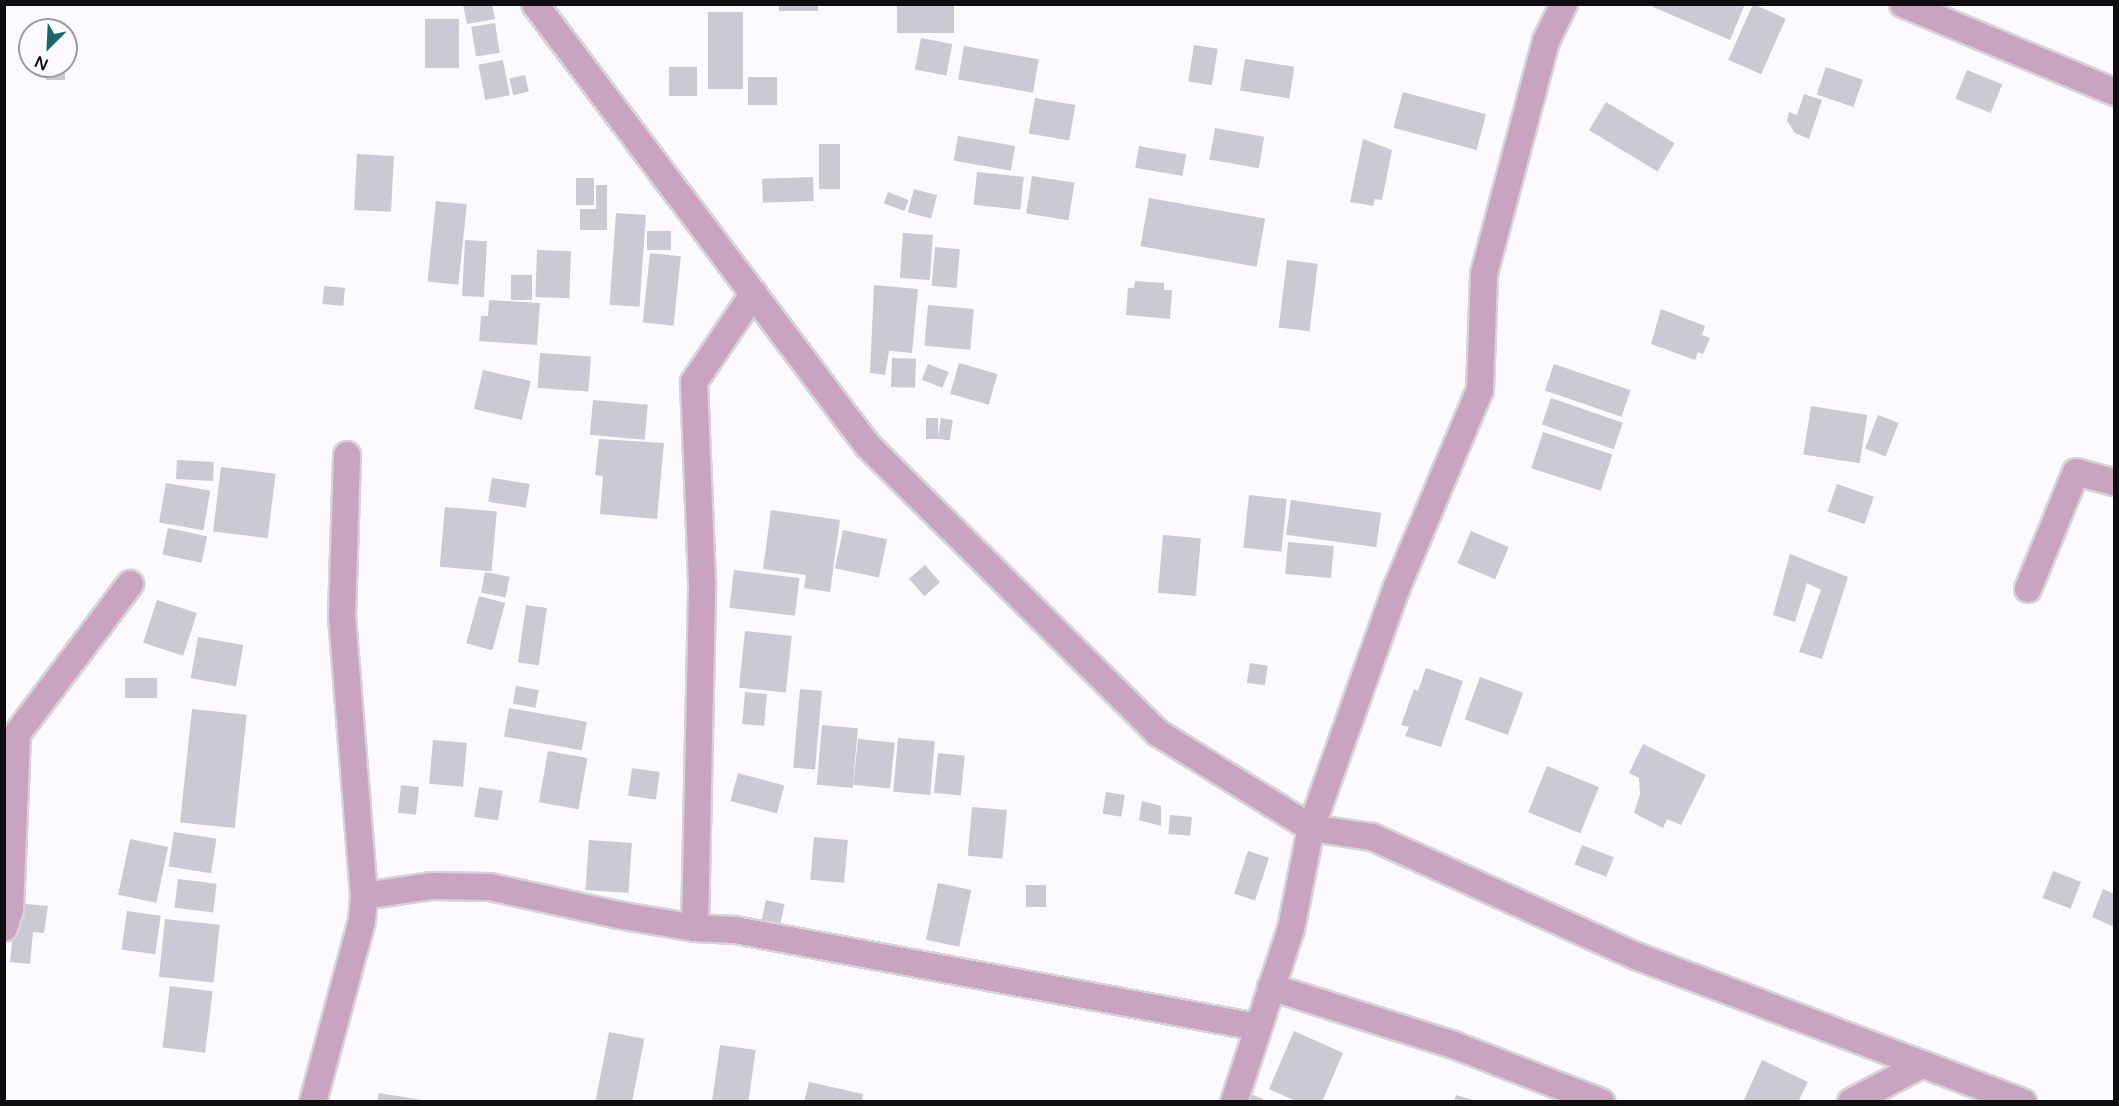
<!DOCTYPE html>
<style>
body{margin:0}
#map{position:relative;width:2119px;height:1106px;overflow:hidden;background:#fcfafe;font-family:"Varela Round",sans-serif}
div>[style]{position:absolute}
.building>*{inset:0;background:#cbcad4;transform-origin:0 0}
.roads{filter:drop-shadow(2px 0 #d6d4d8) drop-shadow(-2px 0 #d6d4d8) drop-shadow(0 2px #d6d4d8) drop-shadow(0 -2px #d6d4d8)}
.street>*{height:26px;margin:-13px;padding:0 13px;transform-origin:13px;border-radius:13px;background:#c9a4c1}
span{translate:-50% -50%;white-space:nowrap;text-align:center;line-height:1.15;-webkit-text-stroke:6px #fcfafe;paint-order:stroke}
.frame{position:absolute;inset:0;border:6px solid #0f0d10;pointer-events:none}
.north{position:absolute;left:18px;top:18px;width:60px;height:60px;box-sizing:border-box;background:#fcfafe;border:2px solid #9d9b9f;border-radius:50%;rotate:204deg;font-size:16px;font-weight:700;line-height:24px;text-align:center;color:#0f0d10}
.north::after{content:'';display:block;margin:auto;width:21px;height:27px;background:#19676c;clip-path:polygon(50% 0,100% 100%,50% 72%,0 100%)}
</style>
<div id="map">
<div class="building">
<div style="clip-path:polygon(463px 4px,492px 4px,495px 19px,467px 24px)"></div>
<div style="left:779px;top:4px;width:39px;height:7px"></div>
<div style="left:897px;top:4px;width:57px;height:29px"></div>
<div style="clip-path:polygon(1646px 4px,1745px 4px,1730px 40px)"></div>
<div style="left:1753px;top:4px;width:36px;height:61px;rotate:24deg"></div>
<div style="left:708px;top:12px;width:35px;height:77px"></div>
<div style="left:425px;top:19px;width:34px;height:49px"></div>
<div style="left:495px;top:23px;width:30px;height:24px;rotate:81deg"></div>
<div style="left:921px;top:38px;width:32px;height:32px;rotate:11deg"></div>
<div style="left:1194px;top:45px;width:24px;height:37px;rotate:9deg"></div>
<div style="left:964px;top:46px;width:76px;height:34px;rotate:10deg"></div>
<div style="left:1245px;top:59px;width:50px;height:32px;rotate:9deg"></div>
<div style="left:503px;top:60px;width:36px;height:25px;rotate:79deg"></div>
<div style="left:46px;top:66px;width:19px;height:14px"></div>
<div style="left:669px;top:67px;width:28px;height:29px"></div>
<div style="left:1826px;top:67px;width:39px;height:29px;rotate:19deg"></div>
<div style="left:1967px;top:70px;width:38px;height:31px;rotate:22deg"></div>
<div style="left:525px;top:75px;width:17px;height:16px;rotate:77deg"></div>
<div style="left:748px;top:77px;width:29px;height:28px"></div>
<div style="left:1403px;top:92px;width:86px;height:37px;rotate:15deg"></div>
<div style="clip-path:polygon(1804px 94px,1822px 100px,1809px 139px,1795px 133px,1787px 121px,1789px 112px,1797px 115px)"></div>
<div style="left:1035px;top:98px;width:41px;height:36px;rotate:10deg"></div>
<div style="left:1606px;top:102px;width:80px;height:33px;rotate:31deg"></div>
<div style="left:1215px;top:128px;width:50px;height:32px;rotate:10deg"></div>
<div style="left:958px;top:136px;width:58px;height:25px;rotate:10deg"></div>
<div style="clip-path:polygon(1363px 139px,1392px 150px,1382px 200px,1375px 199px,1373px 206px,1350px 202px)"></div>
<div style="left:819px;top:144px;width:21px;height:45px"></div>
<div style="left:1139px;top:146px;width:48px;height:22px;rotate:10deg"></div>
<div style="left:357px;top:154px;width:37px;height:56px;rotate:3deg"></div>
<div style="left:977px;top:172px;width:47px;height:33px;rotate:6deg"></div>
<div style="left:1032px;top:176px;width:43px;height:38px;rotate:9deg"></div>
<div style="left:813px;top:177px;width:24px;height:51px;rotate:88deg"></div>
<div style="left:576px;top:178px;width:18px;height:27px"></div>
<div style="clip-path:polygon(596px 185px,607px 185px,607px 230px,580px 230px,580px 209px,596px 209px)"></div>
<div style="left:914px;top:189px;width:24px;height:24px;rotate:15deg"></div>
<div style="left:888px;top:192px;width:22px;height:12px;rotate:21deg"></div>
<div style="left:1149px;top:198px;width:118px;height:49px;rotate:10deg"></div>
<div style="left:436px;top:201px;width:31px;height:81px;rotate:6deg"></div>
<div style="left:616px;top:213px;width:30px;height:92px;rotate:4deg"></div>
<div style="left:647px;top:231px;width:24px;height:19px"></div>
<div style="left:903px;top:233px;width:30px;height:45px;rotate:4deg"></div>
<div style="left:465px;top:240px;width:22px;height:56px;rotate:3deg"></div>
<div style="left:935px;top:247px;width:25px;height:39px;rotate:5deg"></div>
<div style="left:537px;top:250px;width:34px;height:47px;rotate:2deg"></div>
<div style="left:650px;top:253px;width:31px;height:70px;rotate:6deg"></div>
<div style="left:1287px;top:260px;width:31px;height:68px;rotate:7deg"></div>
<div style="left:511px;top:275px;width:21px;height:25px"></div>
<div style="clip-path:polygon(1135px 281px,1164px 283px,1164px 290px,1172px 290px,1170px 319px,1126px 315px,1128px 288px,1134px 288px)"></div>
<div style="clip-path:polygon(874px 285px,918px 289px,912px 353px,882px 350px,889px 351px,885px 375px,870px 373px)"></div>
<div style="left:324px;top:286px;width:21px;height:18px;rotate:5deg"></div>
<div style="clip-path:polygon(489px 300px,540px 303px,537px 345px,479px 341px,481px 316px,488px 316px)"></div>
<div style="left:928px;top:305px;width:46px;height:41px;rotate:5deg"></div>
<div style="clip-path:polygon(1661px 309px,1705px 326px,1702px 335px,1710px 338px,1703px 354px,1698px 352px,1695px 360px,1651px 344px)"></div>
<div style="left:540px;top:353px;width:51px;height:35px;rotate:4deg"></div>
<div style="left:892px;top:358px;width:24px;height:29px;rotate:2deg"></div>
<div style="left:959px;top:363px;width:40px;height:32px;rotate:16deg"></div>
<div style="left:928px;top:364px;width:22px;height:17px;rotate:21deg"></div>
<div style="left:1554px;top:364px;width:81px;height:28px;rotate:19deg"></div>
<div style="left:483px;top:370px;width:49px;height:40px;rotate:13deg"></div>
<div style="left:1551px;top:398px;width:76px;height:28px;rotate:19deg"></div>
<div style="left:593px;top:400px;width:55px;height:35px;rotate:5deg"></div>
<div style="left:1811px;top:406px;width:57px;height:49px;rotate:9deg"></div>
<div style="left:1878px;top:415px;width:22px;height:36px;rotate:21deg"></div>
<div style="left:926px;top:418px;width:12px;height:21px"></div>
<div style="left:941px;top:418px;width:12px;height:21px;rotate:9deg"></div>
<div style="left:1543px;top:432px;width:73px;height:38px;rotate:18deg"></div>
<div style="clip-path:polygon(599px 439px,664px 443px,657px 519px,600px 514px,603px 476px,595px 475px)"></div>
<div style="left:177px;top:460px;width:37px;height:19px;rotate:3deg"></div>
<div style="left:221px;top:467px;width:55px;height:65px;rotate:7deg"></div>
<div style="left:492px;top:478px;width:38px;height:24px;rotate:9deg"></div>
<div style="left:166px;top:483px;width:45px;height:40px;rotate:10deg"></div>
<div style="left:1837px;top:484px;width:39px;height:29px;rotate:19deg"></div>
<div style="left:1249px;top:495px;width:38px;height:53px;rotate:6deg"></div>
<div style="left:1291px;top:500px;width:91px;height:35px;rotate:8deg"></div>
<div style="left:445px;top:507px;width:52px;height:60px;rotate:5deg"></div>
<div style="clip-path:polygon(771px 510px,840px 520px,830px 592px,804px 588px,806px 575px,763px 569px)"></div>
<div style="left:168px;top:528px;width:40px;height:27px;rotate:12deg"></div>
<div style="left:843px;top:530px;width:45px;height:39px;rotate:12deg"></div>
<div style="left:1471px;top:531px;width:41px;height:35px;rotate:23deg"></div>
<div style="left:1163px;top:535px;width:38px;height:58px;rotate:5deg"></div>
<div style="left:1288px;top:542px;width:46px;height:32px;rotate:5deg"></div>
<div style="clip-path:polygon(1790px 554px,1848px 577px,1822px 659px,1799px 652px,1821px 590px,1807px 583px,1795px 622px,1773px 615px)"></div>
<div style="left:925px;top:565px;width:23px;height:21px;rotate:49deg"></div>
<div style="left:734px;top:570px;width:66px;height:38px;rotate:7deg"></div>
<div style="left:485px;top:572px;width:25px;height:21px;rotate:11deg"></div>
<div style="left:479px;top:596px;width:27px;height:49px;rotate:15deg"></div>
<div style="left:157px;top:600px;width:42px;height:45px;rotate:18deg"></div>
<div style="left:526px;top:605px;width:21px;height:58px;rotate:8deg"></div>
<div style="left:745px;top:631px;width:47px;height:57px;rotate:6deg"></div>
<div style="left:198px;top:637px;width:46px;height:42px;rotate:10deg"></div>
<div style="left:1250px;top:663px;width:18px;height:20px;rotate:9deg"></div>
<div style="clip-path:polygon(1426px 668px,1463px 681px,1441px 747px,1405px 736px,1409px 727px,1401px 725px,1414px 689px,1418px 691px)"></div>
<div style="left:1480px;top:677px;width:46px;height:45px;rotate:20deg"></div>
<div style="left:125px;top:678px;width:32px;height:20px"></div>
<div style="left:516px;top:686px;width:23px;height:18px;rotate:10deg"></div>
<div style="left:800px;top:689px;width:22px;height:79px;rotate:5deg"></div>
<div style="left:745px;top:692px;width:22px;height:32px;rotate:5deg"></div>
<div style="left:509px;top:708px;width:79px;height:29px;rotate:10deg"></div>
<div style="left:192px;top:709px;width:55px;height:114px;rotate:6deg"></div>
<div style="left:822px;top:725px;width:36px;height:60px;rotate:5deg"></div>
<div style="left:898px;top:738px;width:37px;height:54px;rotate:5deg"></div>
<div style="left:858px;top:739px;width:37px;height:46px;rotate:6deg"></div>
<div style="left:433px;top:740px;width:34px;height:44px;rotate:5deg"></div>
<div style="clip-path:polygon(1643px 744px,1706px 775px,1681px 825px,1667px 819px,1663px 828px,1634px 813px,1640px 794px,1639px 778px,1629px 773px)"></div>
<div style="left:548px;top:751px;width:40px;height:52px;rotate:10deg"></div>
<div style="left:938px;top:753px;width:27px;height:40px;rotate:6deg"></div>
<div style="left:1547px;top:766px;width:56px;height:50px;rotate:22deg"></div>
<div style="left:632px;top:768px;width:28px;height:28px;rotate:8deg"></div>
<div style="left:738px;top:773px;width:48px;height:29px;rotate:15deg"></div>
<div style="left:401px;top:785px;width:18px;height:28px;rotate:6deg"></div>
<div style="left:479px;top:787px;width:24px;height:30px;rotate:9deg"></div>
<div style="left:1106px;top:792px;width:19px;height:22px;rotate:9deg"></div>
<div style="clip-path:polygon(1142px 801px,1161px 806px,1161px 826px,1139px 820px)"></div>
<div style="left:972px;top:807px;width:35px;height:49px;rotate:5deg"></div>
<div style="left:1170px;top:815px;width:22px;height:19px;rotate:5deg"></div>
<div style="left:174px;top:832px;width:43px;height:35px;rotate:9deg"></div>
<div style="left:814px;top:837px;width:34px;height:43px;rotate:5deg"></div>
<div style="left:130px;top:839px;width:39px;height:57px;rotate:12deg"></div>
<div style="left:589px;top:840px;width:43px;height:50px;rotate:4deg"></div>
<div style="left:1582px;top:845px;width:34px;height:21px;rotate:21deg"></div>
<div style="left:1248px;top:851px;width:22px;height:45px;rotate:18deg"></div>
<div style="left:2053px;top:871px;width:30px;height:29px;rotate:21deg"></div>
<div style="left:178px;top:879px;width:39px;height:29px;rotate:7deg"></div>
<div style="left:938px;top:883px;width:34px;height:58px;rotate:12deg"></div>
<div style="left:1026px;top:885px;width:20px;height:22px"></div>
<div style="clip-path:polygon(2103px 889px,2114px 894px,2114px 927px,2092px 917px)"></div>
<div style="left:766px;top:900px;width:19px;height:26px;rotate:12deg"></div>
<div style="clip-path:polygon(16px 903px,48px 906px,44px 933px,33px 932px,30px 964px,10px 962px)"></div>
<div style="left:127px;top:911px;width:34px;height:39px;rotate:8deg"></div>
<div style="left:165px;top:919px;width:55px;height:58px;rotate:6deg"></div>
<div style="left:170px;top:986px;width:43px;height:62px;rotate:7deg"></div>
<div style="clip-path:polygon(1294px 1031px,1343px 1053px,1322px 1102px,1298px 1102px,1269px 1089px)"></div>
<div style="left:609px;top:1032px;width:36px;height:70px;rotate:11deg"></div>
<div style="left:720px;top:1045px;width:36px;height:58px;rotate:8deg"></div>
<div style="clip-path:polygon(1762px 1060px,1808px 1082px,1798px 1102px,1743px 1102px)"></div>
<div style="clip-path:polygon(809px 1082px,863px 1094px,862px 1102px,804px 1102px)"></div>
<div style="clip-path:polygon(1244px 1091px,1263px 1099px,1263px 1102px,1240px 1102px)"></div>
<div style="clip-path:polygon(379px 1093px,422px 1100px,422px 1102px,377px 1102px)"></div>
<div style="clip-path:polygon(1456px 1095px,1476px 1101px,1476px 1102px,1454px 1102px)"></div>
</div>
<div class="roads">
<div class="street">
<div style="left:535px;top:4px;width:553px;rotate:53.01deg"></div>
<div style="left:868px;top:446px;width:408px;rotate:44.7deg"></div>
<div style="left:1158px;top:733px;width:180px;rotate:31.8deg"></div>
<div style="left:1311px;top:828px;width:62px;rotate:8.4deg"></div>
<div style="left:1372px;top:837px;width:290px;rotate:24.3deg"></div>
<div style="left:1636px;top:956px;width:414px;rotate:20.7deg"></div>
<div style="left:1903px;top:4px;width:229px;rotate:22.6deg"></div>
<div style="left:2028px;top:589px;width:126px;rotate:-67.7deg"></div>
<div style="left:2076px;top:472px;width:39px;rotate:15deg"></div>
<div style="left:364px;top:896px;width:69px;rotate:-8.4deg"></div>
<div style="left:432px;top:886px;width:58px;rotate:1deg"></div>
<div style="left:490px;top:887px;width:131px;rotate:12.3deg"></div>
<div style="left:618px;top:915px;width:78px;rotate:9.6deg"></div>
<div style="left:695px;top:928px;width:40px;rotate:2.9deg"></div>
<div style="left:735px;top:930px;width:531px;rotate:10.53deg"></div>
<div style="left:4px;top:928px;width:19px;rotate:-72deg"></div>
<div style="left:10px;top:910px;width:176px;rotate:-87.7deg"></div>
<div style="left:17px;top:734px;width:188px;rotate:-53deg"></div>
<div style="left:695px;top:928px;width:347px;rotate:-88.8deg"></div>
<div style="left:702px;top:581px;width:199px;rotate:-92.3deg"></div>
<div style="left:694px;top:382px;width:107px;rotate:-56deg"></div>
<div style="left:1271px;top:987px;width:192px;rotate:17.6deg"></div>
<div style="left:1454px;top:1045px;width:158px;rotate:21.2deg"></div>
<div style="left:313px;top:1102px;width:188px;rotate:-74.9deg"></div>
<div style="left:362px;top:920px;width:24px;rotate:-85deg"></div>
<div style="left:364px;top:896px;width:281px;rotate:-94.5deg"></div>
<div style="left:342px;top:616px;width:161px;rotate:-88.2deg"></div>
<div style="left:1234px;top:1102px;width:182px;rotate:-71.8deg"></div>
<div style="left:1291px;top:929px;width:103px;rotate:-78.8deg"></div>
<div style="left:1311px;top:828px;width:256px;rotate:-70.4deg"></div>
<div style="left:1397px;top:587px;width:214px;rotate:-67.2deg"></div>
<div style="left:1480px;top:390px;width:116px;rotate:-88deg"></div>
<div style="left:1484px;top:274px;width:241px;rotate:-75.1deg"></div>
<div style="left:1546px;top:41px;width:41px;rotate:-64.1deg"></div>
<div style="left:1851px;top:1102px;width:81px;rotate:-27.8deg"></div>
</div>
</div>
<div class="frame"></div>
<div class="north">N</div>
</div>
